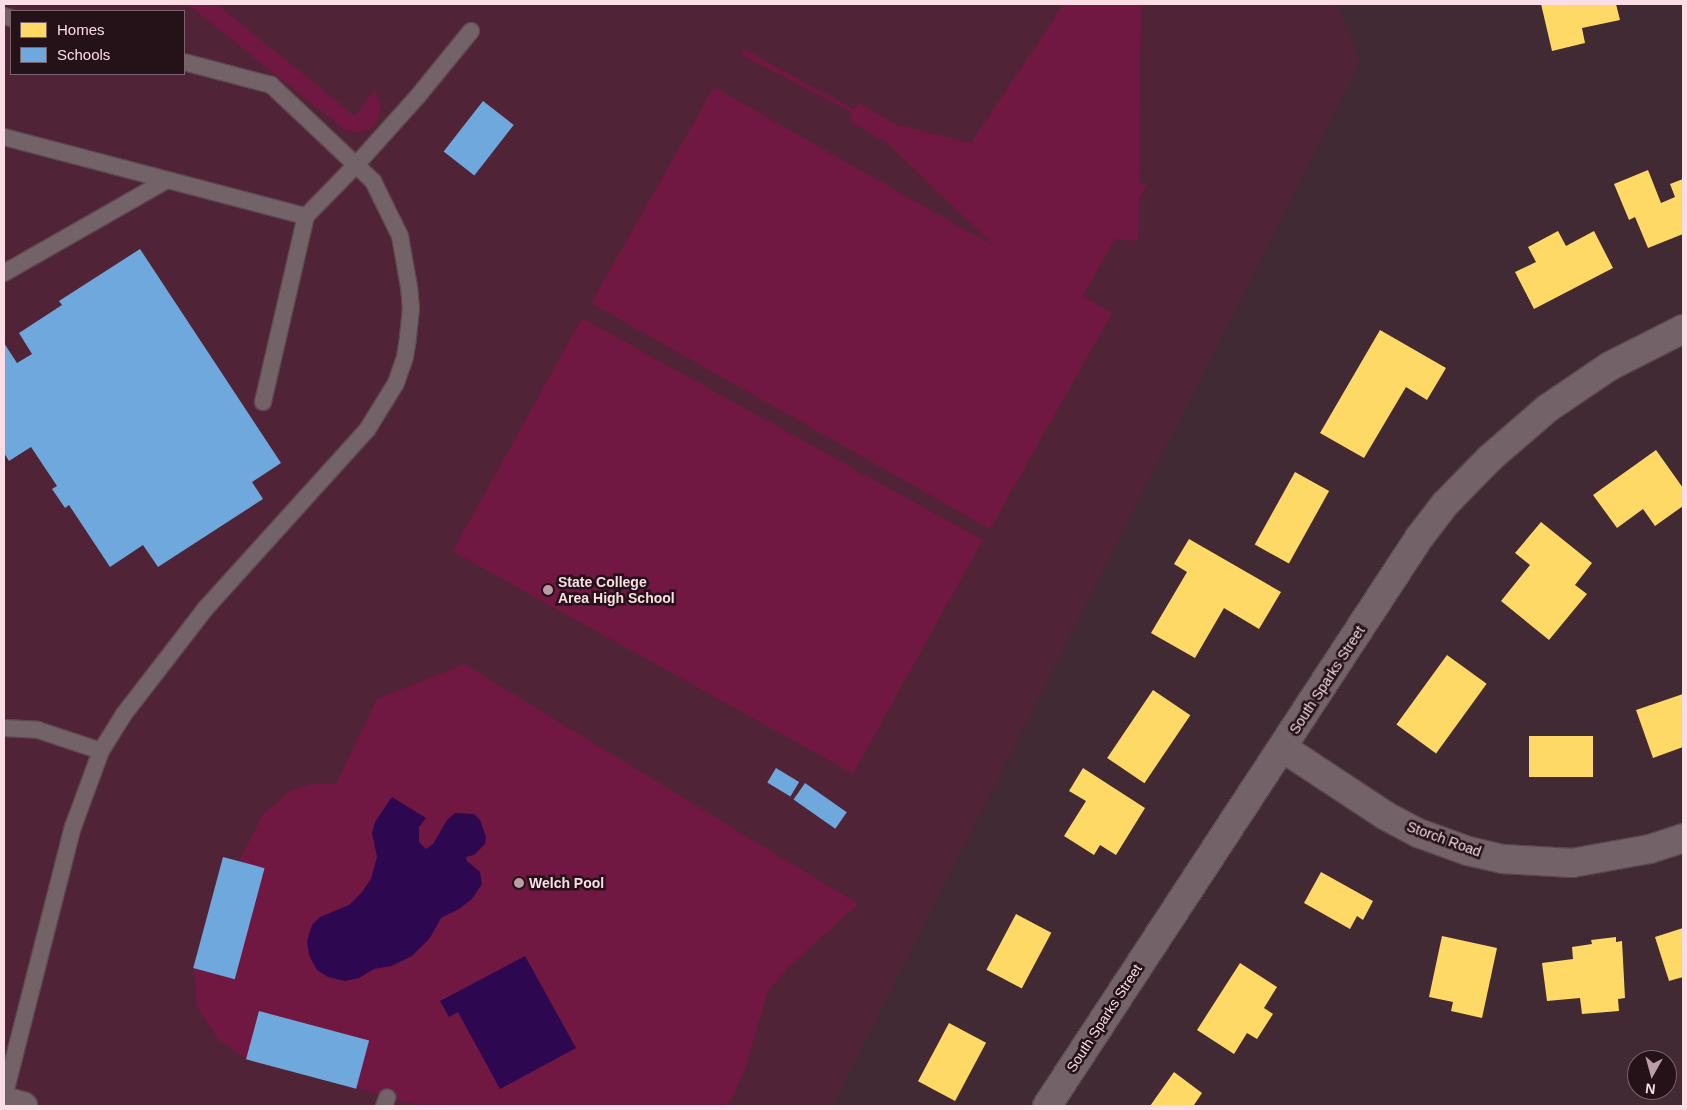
<!DOCTYPE html>
<style>
body{margin:0}
#map{position:relative;width:1687px;height:1110px;overflow:hidden;background:#412a33;font-family:Arial,sans-serif}
div>[style]{position:absolute}
.built>*{inset:0;background:#512336}
.green>*{inset:0;background:#701841;transform-origin:0 0}
.water>*{inset:0;background:#2d0851}
.homes>*{inset:0;background:#ffd966;transform-origin:0 0}
.schools>*{inset:0;background:#6fa8dc;transform-origin:0 0}
.roads{filter:drop-shadow(1px 0 #5c484f) drop-shadow(-1px 0 #5c484f) drop-shadow(0 1px #5c484f) drop-shadow(0 -1px #5c484f)}
.lane>*{height:16px;margin:-8px;padding:0 8px;transform-origin:8px;border-radius:8px;background:#746269}
.street>*{height:28px;margin:-14px;padding:0 14px;transform-origin:14px;border-radius:14px;background:#746269}
.secondary>*{height:28px;margin:-14px;padding:0 14px;transform-origin:14px;border-radius:14px;background:#746269}
.dots>*{width:14px;height:14px;translate:-50% -50%;box-sizing:border-box;border:2px solid #251118;border-radius:50%}
span{translate:-50% -50%;white-space:nowrap;text-align:center;line-height:1.15;-webkit-text-stroke:5px #251118;paint-order:stroke}
.poi-label{font-size:14px;color:#fadde5;font-weight:700}
.left{translate:0 -50%;text-align:left}
.street-label{font-size:14px;color:#fadde5}
.frame{position:absolute;inset:0;border:5px solid #fadde5;pointer-events:none}
.legend{position:absolute;left:10px;top:10px;width:175px;height:65px;box-sizing:border-box;background:#251118;border:1px solid #7a636a;margin:0;padding:6px 9px;list-style:none;font-size:15px;color:#fadde5}
.legend li{display:flex;align-items:center;gap:10px;height:25px}
.legend b{width:25px;border:1px solid #7a636a}
.north{position:absolute;left:1627px;top:1050px;width:50px;height:50px;box-sizing:border-box;background:#251118;border:1px solid #7a636a;border-radius:50%;rotate:187deg;font-size:14px;font-weight:700;line-height:20px;text-align:center;color:#fadde5}
.north::after{content:'';display:block;margin:auto;width:18px;height:22px;background:#b99ea7;clip-path:polygon(50% 0,100% 100%,50% 72%,0 100%)}
</style>
<div id="map">
<div class="built">
<div style="clip-path:polygon(evenodd,4px 4px,1337px 4px,1360px 62px,832px 1106px,4px 1106px,4px 4px,11px 11px,184px 11px,184px 74px,11px 74px,11px 11px)"></div>
</div>
<div class="green">
<div style="clip-path:polygon(187px 4px,217px 4px,355px 116px,375px 89px,381px 107px,379px 117px,373px 128px,359px 133px,346px 131px)"></div>
<div style="clip-path:polygon(1064px 4px,1141px 4px,1139px 183px,1147px 185px,1139px 199px,1138px 241px,1115px 239px,1083px 296px,1112px 313px,990px 529px,591px 303px,714px 87px,994px 246px,886px 142px,850px 122px,851px 112px,742px 55px,744px 49px,853px 109px,859px 103px,895px 124px,971px 143px)"></div>
<div style="left:582px;top:318px;width:458px;height:267px;rotate:29deg"></div>
<div style="clip-path:polygon(464px 664px,858px 904px,789px 967px,768px 991px,746px 1066px,733px 1097px,726px 1106px,421px 1106px,246px 1059px,218px 1039px,197px 1007px,194px 968px,223px 857px,239px 861px,262px 816px,288px 792px,312px 784px,336px 784px,377px 699px)"></div>
</div>
<div class="water">
<div style="clip-path:polygon(392px 797px,426px 818px,419px 827px,419px 842px,426px 849px,433px 844px,447px 820px,455px 813px,474px 814px,480px 820px,486px 837px,485px 844px,474px 855px,466px 857px,467px 861px,480px 872px,482px 884px,472px 899px,459px 909px,441px 918px,430px 938px,412px 956px,391px 966px,374px 969px,359px 978px,345px 981px,328px 977px,317px 970px,309px 955px,307px 941px,312px 925px,320px 917px,349px 905px,362px 892px,371px 879px,377px 857px,372px 833px,375px 822px)"></div>
<div style="clip-path:polygon(525px 956px,576px 1048px,500px 1089px,458px 1012px,449px 1017px,440px 1001px)"></div>
</div>
<div class="homes">
<div style="clip-path:polygon(1541px 4px,1616px 4px,1620px 20px,1582px 28px,1585px 43px,1552px 51px)"></div>
<div style="clip-path:polygon(1648px 170px,1661px 203px,1675px 197px,1670px 184px,1683px 179px,1683px 234px,1648px 248px,1635px 217px,1629px 220px,1614px 184px)"></div>
<div style="clip-path:polygon(1558px 231px,1566px 246px,1594px 231px,1613px 268px,1534px 309px,1515px 272px,1536px 262px,1528px 247px)"></div>
<div style="clip-path:polygon(1380px 330px,1446px 368px,1427px 400px,1406px 387px,1364px 458px,1320px 433px)"></div>
<div style="clip-path:polygon(1656px 450px,1683px 488px,1683px 506px,1655px 526px,1643px 509px,1617px 528px,1593px 495px)"></div>
<div style="left:1295px;top:472px;width:39px;height:83px;rotate:29deg"></div>
<div style="clip-path:polygon(1541px 522px,1592px 563px,1575px 585px,1587px 594px,1549px 640px,1501px 601px,1530px 565px,1515px 553px)"></div>
<div style="clip-path:polygon(1189px 539px,1281px 592px,1259px 629px,1224px 608px,1195px 658px,1151px 633px,1187px 572px,1174px 564px)"></div>
<div style="left:1447px;top:655px;width:49px;height:86px;rotate:36deg"></div>
<div style="left:1153px;top:690px;width:45px;height:82px;rotate:34deg"></div>
<div style="clip-path:polygon(1683px 694px,1683px 747px,1653px 758px,1636px 710px)"></div>
<div style="left:1529px;top:736px;width:64px;height:41px"></div>
<div style="clip-path:polygon(1083px 768px,1145px 808px,1116px 855px,1100px 845px,1094px 855px,1064px 836px,1086px 801px,1069px 791px)"></div>
<div style="clip-path:polygon(1321px 872px,1373px 901px,1363px 920px,1357px 916px,1350px 929px,1304px 903px)"></div>
<div style="left:1016px;top:914px;width:40px;height:63px;rotate:28deg"></div>
<div style="clip-path:polygon(1683px 928px,1683px 977px,1669px 981px,1655px 937px)"></div>
<div style="clip-path:polygon(1442px 936px,1497px 948px,1482px 1018px,1451px 1011px,1453px 1002px,1429px 997px)"></div>
<div style="clip-path:polygon(1616px 937px,1616px 942px,1622px 941px,1625px 998px,1618px 999px,1619px 1011px,1582px 1014px,1580px 998px,1547px 1001px,1542px 963px,1573px 959px,1572px 947px,1592px 944px,1591px 940px)"></div>
<div style="clip-path:polygon(1240px 963px,1277px 987px,1264px 1008px,1273px 1014px,1257px 1039px,1247px 1033px,1234px 1054px,1197px 1030px)"></div>
<div style="left:949px;top:1023px;width:42px;height:66px;rotate:28deg"></div>
<div style="clip-path:polygon(1174px 1072px,1202px 1093px,1194px 1105px,1196px 1106px,1150px 1106px)"></div>
</div>
<div class="schools">
<div style="left:483px;top:101px;width:39px;height:64px;rotate:38deg"></div>
<div style="clip-path:polygon(140px 249px,281px 463px,252px 482px,263px 499px,158px 567px,143px 545px,110px 567px,69px 505px,65px 508px,52px 489px,57px 486px,31px 447px,9px 461px,4px 453px,4px 343px,17px 363px,32px 354px,19px 333px,62px 305px,59px 301px)"></div>
<div style="left:776px;top:768px;width:27px;height:17px;rotate:31deg"></div>
<div style="left:805px;top:783px;width:51px;height:20px;rotate:35deg"></div>
<div style="left:223px;top:857px;width:43px;height:115px;rotate:15deg"></div>
<div style="left:259px;top:1011px;width:114px;height:50px;rotate:15deg"></div>
</div>
<div class="roads">
<div class="lane">
<div style="left:4px;top:16px;width:7px;rotate:16deg"></div>
<div style="left:4px;top:137px;width:312px;rotate:14.7deg"></div>
<div style="left:306px;top:216px;width:73px;rotate:-45.6deg"></div>
<div style="left:357px;top:164px;width:91px;rotate:-48.1deg"></div>
<div style="left:418px;top:96px;width:84px;rotate:-50.8deg"></div>
<div style="left:4px;top:273px;width:188px;rotate:-29.7deg"></div>
<div style="left:263px;top:402px;width:191px;rotate:-77deg"></div>
<div style="left:4px;top:728px;width:34px;rotate:3deg"></div>
<div style="left:38px;top:730px;width:66px;rotate:18.4deg"></div>
<div style="left:4px;top:1097px;width:279px;rotate:-75.7deg"></div>
<div style="left:73px;top:827px;width:81px;rotate:-69.8deg"></div>
<div style="left:101px;top:751px;width:44px;rotate:-58.1deg"></div>
<div style="left:124px;top:714px;width:134px;rotate:-52.3deg"></div>
<div style="left:206px;top:608px;width:240px;rotate:-47.9deg"></div>
<div style="left:367px;top:430px;width:55px;rotate:-58.3deg"></div>
<div style="left:396px;top:383px;width:28px;rotate:-71deg"></div>
<div style="left:405px;top:357px;width:20px;rotate:-81deg"></div>
<div style="left:408px;top:337px;width:28px;rotate:-84deg"></div>
<div style="left:411px;top:309px;width:22px;rotate:-95deg"></div>
<div style="left:409px;top:287px;width:52px;rotate:-100deg"></div>
<div style="left:400px;top:236px;width:61px;rotate:-116.1deg"></div>
<div style="left:373px;top:181px;width:140px;rotate:-136.7deg"></div>
<div style="left:271px;top:85px;width:90px;rotate:-165.2deg"></div>
<div style="left:384px;top:1106px;width:9px;rotate:-69deg"></div>
</div>
<div class="street">
<div style="left:1283px;top:748px;width:123px;rotate:33.4deg"></div>
<div style="left:1386px;top:816px;width:36px;rotate:28deg"></div>
<div style="left:1418px;top:833px;width:53px;rotate:19.8deg"></div>
<div style="left:1468px;top:851px;width:36px;rotate:13deg"></div>
<div style="left:1503px;top:859px;width:69px;rotate:3.3deg"></div>
<div style="left:1572px;top:863px;width:79px;rotate:-10.2deg"></div>
<div style="left:1650px;top:849px;width:35px;rotate:-18deg"></div>
<div style="left:1047px;top:1106px;width:679px;rotate:-56.78deg"></div>
<div style="left:1419px;top:538px;width:43px;rotate:-52.6deg"></div>
<div style="left:1445px;top:504px;width:64px;rotate:-45.6deg"></div>
<div style="left:1490px;top:458px;width:77px;rotate:-40.8deg"></div>
<div style="left:1548px;top:408px;width:75px;rotate:-34.1deg"></div>
<div style="left:1610px;top:366px;width:82px;rotate:-26.9deg"></div>
</div>
<div class="secondary">
<div style="left:4px;top:1101px;width:20px;rotate:15deg"></div>
</div>
</div>
<div class="dots">
<div style="left:548px;top:590px;background:#b99ea7"></div>
<div style="left:519px;top:883px;background:#b99ea7"></div>
</div>
<div class="poi-label">
<span class="left" style="left:558px;top:590px">State College<br>Area High School</span>
<span class="left" style="left:529px;top:883px">Welch Pool</span>
</div>
<div class="street-label">
<span style="left:1327px;top:680px;rotate:-57deg">South Sparks Street</span>
<span style="left:1444px;top:839px;rotate:20deg">Storch Road</span>
<span style="left:1104px;top:1018px;rotate:-57deg">South Sparks Street</span>
</div>
<div class="frame"></div>
<ul class="legend">
<li><b style="height:14px;background:#ffd966"></b>Homes</li>
<li><b style="height:14px;background:#6fa8dc"></b>Schools</li>
</ul>
<div class="north">N</div>
</div>
